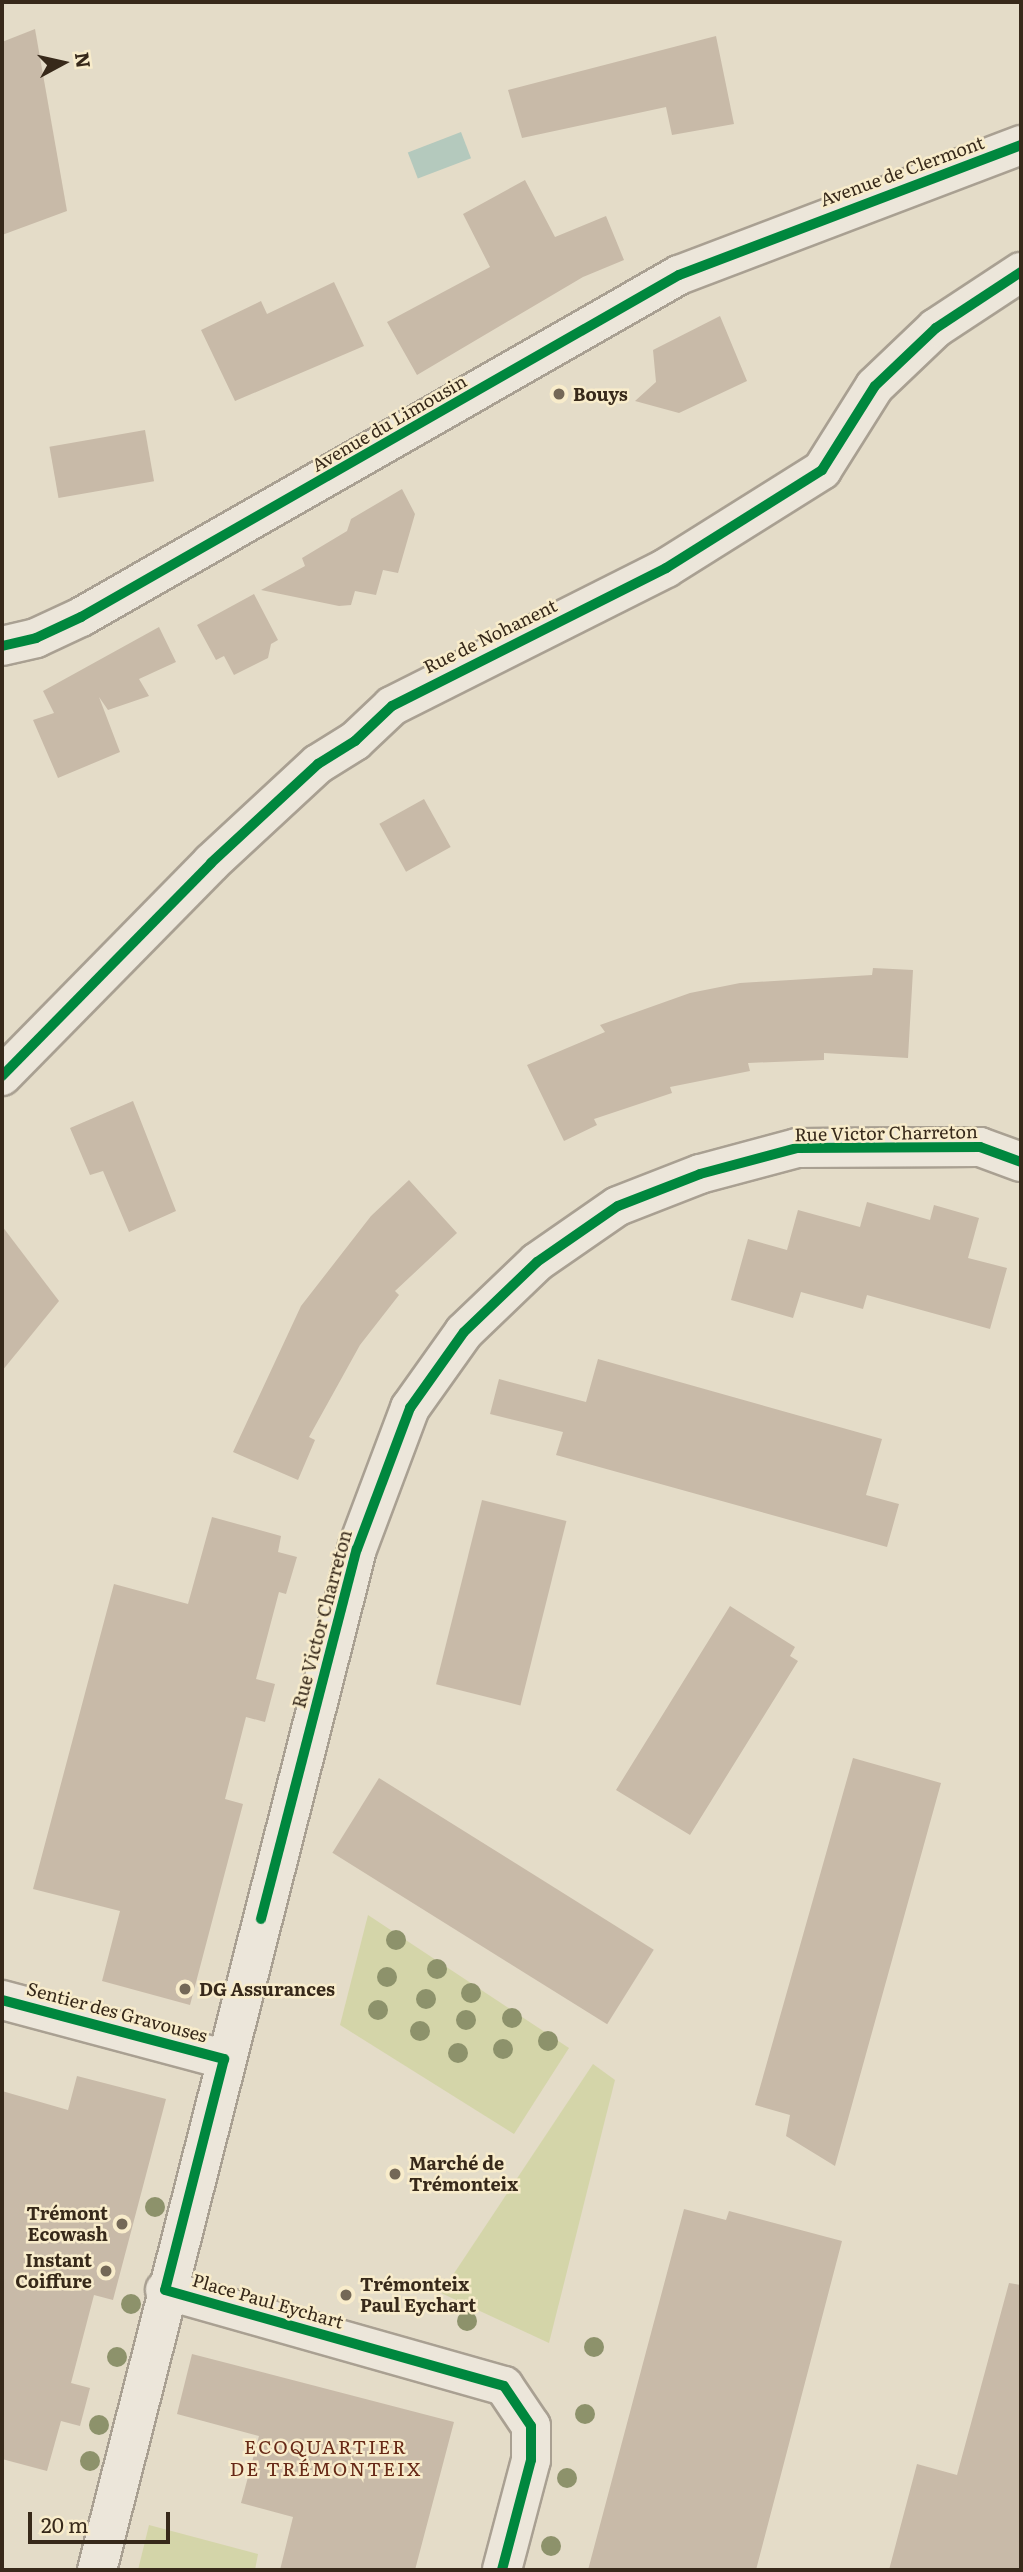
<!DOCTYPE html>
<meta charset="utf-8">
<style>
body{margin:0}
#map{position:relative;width:1023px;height:2572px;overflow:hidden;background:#e4dcc8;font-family:Literata,serif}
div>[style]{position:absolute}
.green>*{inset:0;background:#d4d5a9}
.water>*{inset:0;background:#b4c9bd;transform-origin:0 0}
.building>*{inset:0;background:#c8baa8;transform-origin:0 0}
.roads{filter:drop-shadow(2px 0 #a9a092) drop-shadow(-2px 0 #a9a092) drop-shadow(0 2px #a9a092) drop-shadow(0 -2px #a9a092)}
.street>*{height:38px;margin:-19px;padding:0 19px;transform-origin:19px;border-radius:19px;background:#ece6da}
.secondary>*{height:38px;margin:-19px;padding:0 19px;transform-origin:19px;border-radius:19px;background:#ece6da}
.cycleway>*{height:10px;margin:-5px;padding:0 5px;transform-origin:5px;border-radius:5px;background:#00873e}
.trees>*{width:20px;height:20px;margin:-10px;border-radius:50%;background:#8d926b}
.dots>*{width:19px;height:19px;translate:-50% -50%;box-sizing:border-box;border:4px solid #f8eccb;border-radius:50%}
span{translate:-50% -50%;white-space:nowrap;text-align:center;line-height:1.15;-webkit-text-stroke:5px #f8eccb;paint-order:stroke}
.street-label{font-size:18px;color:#37291a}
.poi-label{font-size:18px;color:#37291a;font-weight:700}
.left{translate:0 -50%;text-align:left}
.right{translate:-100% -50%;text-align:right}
.neighbourhood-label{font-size:19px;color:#672916;letter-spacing:2px}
.frame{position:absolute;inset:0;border:4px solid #37291a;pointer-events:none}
.north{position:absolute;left:28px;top:28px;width:70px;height:70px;-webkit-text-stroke:5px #f8eccb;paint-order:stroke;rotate:82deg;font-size:19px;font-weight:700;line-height:28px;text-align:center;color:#37291a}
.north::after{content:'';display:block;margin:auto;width:24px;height:32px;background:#37291a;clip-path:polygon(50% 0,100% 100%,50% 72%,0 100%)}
.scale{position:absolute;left:28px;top:2512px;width:142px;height:32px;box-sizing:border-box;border:4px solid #37291a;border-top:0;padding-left:9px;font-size:21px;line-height:24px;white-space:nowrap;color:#37291a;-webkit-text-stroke:5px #f8eccb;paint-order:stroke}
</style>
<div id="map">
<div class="green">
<div style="clip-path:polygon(368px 1915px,569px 2048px,514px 2134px,340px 2025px)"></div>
<div style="clip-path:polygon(593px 2064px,615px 2080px,549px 2343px,441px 2293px)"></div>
<div style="clip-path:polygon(149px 2525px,258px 2554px,255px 2570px,138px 2570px)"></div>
</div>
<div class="water">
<div style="left:461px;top:132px;width:28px;height:57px;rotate:69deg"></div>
</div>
<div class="building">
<div style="clip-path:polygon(35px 29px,67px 211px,2px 235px,2px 42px)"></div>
<div style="clip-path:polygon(716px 36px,734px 124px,672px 135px,666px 107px,522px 138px,508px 90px)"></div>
<div style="clip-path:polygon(525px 180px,555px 237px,606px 216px,624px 260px,583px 277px,417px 375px,387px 322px,490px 267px,463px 214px)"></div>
<div style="clip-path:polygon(334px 282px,364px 346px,235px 401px,201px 330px,261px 301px,267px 314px)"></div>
<div style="clip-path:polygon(720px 316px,747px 381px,679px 413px,635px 401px,656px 382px,653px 350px)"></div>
<div style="left:145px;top:430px;width:52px;height:97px;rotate:80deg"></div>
<div style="clip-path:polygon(402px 489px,415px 514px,398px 573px,383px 570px,376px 595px,355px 591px,351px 605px,339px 606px,261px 590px,305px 566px,302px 558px,347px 531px,351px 519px)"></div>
<div style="clip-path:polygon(254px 594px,278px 640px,271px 644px,268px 658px,234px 675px,224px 656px,216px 660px,197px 625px)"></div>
<div style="clip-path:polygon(159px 627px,176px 662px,139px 679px,149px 696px,108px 710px,99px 697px,120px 752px,58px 778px,33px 720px,54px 713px,43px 691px)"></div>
<div style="left:424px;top:799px;width:55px;height:51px;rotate:61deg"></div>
<div style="clip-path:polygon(873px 968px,913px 970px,908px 1058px,824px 1053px,824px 1060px,748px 1063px,750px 1071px,670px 1087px,672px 1093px,594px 1119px,597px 1125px,564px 1141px,527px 1065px,605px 1032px,600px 1025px,690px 993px,740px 983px,872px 975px)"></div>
<div style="clip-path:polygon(133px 1101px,176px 1211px,129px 1232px,103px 1171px,90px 1175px,70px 1128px)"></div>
<div style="clip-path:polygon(409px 1180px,457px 1233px,395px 1291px,399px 1295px,360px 1345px,309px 1437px,315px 1440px,298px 1480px,233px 1452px,301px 1306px,371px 1216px)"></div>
<div style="clip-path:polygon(867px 1202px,930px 1220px,934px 1205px,979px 1218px,968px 1258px,1007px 1268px,990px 1329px,867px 1295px,863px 1309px,801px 1292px,793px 1318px,731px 1300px,748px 1239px,787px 1250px,798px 1210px,860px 1227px)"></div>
<div style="clip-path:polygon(2px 1226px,59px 1301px,2px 1371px)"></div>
<div style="clip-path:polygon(598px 1359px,882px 1439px,866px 1495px,899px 1504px,887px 1547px,556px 1455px,563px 1432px,490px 1414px,499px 1379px,586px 1402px)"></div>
<div style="left:482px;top:1500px;width:87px;height:190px;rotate:14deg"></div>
<div style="clip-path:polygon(212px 1517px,281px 1536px,278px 1552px,297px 1557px,286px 1594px,279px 1592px,256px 1679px,275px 1684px,265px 1722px,246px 1717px,225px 1799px,243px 1804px,190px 2005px,102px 1981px,120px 1911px,33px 1889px,114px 1584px,188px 1604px)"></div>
<div style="clip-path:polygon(730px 1606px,795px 1647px,790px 1656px,798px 1661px,690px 1835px,616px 1790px)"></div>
<div style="clip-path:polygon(853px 1758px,941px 1783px,835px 2166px,786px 2136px,790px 2115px,755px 2105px)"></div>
<div style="left:379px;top:1778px;width:324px;height:88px;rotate:32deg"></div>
<div style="clip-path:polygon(77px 2076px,166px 2099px,113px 2300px,94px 2295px,71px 2383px,90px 2388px,80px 2426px,61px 2421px,47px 2471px,2px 2459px,2px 2091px,68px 2110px)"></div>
<div style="clip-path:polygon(684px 2209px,726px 2220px,729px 2211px,842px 2241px,756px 2570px,588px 2570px)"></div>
<div style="clip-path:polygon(1009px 2283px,1021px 2285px,1021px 2570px,889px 2570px,917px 2464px,957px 2475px)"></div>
<div style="clip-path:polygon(192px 2354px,454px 2422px,415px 2570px,280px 2570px,293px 2517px,241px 2503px,259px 2436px,177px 2414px)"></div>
</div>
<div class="roads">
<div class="street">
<div style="left:2px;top:1076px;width:298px;rotate:-45.5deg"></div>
<div style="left:211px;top:863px;width:146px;rotate:-42.8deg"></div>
<div style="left:318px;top:764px;width:44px;rotate:-31.9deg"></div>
<div style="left:355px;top:741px;width:51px;rotate:-43.4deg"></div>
<div style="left:392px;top:706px;width:307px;rotate:-26.7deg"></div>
<div style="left:666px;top:568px;width:184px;rotate:-32.1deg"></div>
<div style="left:822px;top:470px;width:99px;rotate:-57.8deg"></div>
<div style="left:875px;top:386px;width:84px;rotate:-43.6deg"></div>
<div style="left:936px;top:328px;width:102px;rotate:-33.4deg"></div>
<div style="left:2px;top:2000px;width:230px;rotate:14.9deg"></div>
<div style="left:165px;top:2290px;width:352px;rotate:15.8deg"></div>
<div style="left:504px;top:2386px;width:48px;rotate:56deg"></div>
<div style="left:531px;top:2426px;width:34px;rotate:90deg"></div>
<div style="left:531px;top:2460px;width:114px;rotate:104.8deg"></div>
<div style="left:97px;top:2570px;width:1054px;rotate:-75.71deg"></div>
<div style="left:357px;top:1549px;width:151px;rotate:-69.4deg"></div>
<div style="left:410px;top:1408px;width:93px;rotate:-54.6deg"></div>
<div style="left:464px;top:1332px;width:101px;rotate:-43.8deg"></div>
<div style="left:537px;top:1262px;width:98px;rotate:-34.7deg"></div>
<div style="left:618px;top:1206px;width:88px;rotate:-21.3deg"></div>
<div style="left:700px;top:1174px;width:100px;rotate:-15deg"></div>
<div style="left:797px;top:1148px;width:183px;rotate:-0.3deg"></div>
<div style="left:980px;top:1147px;width:44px;rotate:20.1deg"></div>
</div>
<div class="secondary">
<div style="left:2px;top:646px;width:35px;rotate:-13deg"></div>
<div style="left:36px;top:638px;width:50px;rotate:-25deg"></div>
<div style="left:81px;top:617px;width:689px;rotate:-29.77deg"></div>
<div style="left:679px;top:275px;width:366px;rotate:-20.8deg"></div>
</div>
</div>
<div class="cycleway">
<div style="left:2px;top:646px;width:35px;rotate:-13deg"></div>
<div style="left:36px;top:638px;width:50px;rotate:-25deg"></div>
<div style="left:81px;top:617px;width:689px;rotate:-29.77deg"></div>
<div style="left:679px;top:275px;width:366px;rotate:-20.8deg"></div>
<div style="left:2px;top:1076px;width:298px;rotate:-45.5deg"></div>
<div style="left:211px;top:863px;width:146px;rotate:-42.8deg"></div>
<div style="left:318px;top:764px;width:44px;rotate:-31.9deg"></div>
<div style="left:355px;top:741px;width:51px;rotate:-43.4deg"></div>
<div style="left:392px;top:706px;width:307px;rotate:-26.7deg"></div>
<div style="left:666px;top:568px;width:184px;rotate:-32.1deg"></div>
<div style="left:822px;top:470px;width:99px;rotate:-57.8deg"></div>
<div style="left:875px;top:386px;width:84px;rotate:-43.6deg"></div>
<div style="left:936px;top:328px;width:102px;rotate:-33.4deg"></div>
<div style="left:261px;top:1919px;width:382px;rotate:-75.5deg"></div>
<div style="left:357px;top:1549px;width:151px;rotate:-69.4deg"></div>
<div style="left:410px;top:1408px;width:93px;rotate:-54.6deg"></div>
<div style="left:464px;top:1332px;width:101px;rotate:-43.8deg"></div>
<div style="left:537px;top:1262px;width:98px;rotate:-34.7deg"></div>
<div style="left:618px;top:1206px;width:88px;rotate:-21.3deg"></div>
<div style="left:700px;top:1174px;width:100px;rotate:-15deg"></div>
<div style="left:797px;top:1148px;width:183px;rotate:-0.3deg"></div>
<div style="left:980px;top:1147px;width:44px;rotate:20.1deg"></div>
<div style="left:2px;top:2000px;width:230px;rotate:14.9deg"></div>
<div style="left:224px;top:2059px;width:238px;rotate:104.3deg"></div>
<div style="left:165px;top:2290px;width:352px;rotate:15.8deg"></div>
<div style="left:504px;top:2386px;width:48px;rotate:56deg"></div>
<div style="left:531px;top:2426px;width:34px;rotate:90deg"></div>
<div style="left:531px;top:2460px;width:114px;rotate:104.8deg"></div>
</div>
<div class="trees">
<div style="left:396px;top:1940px"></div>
<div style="left:437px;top:1969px"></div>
<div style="left:387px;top:1977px"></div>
<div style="left:471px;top:1993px"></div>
<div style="left:426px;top:1999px"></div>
<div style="left:378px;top:2010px"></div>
<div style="left:512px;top:2018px"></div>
<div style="left:466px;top:2020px"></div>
<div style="left:420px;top:2031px"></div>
<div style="left:548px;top:2041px"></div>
<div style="left:503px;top:2049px"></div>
<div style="left:458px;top:2053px"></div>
<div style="left:155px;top:2207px"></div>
<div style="left:131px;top:2304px"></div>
<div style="left:467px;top:2321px"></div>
<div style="left:594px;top:2347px"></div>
<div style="left:117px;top:2357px"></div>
<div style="left:585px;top:2414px"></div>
<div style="left:99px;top:2425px"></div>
<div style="left:90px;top:2461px"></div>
<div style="left:567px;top:2478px"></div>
<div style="left:551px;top:2546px"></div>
</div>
<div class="dots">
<div style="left:559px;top:394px;background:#746857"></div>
<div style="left:185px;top:1989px;background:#746857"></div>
<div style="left:395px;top:2174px;background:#746857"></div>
<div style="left:122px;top:2224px;background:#746857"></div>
<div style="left:106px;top:2271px;background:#746857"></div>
<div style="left:346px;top:2295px;background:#746857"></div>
</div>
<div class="street-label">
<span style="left:902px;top:171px;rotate:-20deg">Avenue de Clermont</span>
<span style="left:389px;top:423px;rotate:-30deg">Avenue du Limousin</span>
<span style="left:490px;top:636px;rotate:-26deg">Rue de Nohanent</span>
<span style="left:886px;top:1133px;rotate:-1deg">Rue Victor Charreton</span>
<span style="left:322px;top:1619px;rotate:-75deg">Rue Victor Charreton</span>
<span style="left:117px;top:2012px;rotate:15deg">Sentier des Gravouses</span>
<span style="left:268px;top:2301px;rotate:16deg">Place Paul Eychart</span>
</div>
<div class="poi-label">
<span class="left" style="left:573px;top:394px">Bouys</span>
<span class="left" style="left:199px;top:1989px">DG Assurances</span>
<span class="left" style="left:409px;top:2174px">Marché de<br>Trémonteix</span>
<span class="right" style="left:108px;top:2224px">Trémont<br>Ecowash</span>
<span class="right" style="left:92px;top:2271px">Instant<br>Coiffure</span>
<span class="left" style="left:360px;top:2295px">Trémonteix<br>Paul Eychart</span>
</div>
<div class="neighbourhood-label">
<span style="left:326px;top:2458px">ECOQUARTIER<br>DE TRÉMONTEIX</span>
</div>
<div class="frame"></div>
<div class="north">N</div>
<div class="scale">20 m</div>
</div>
